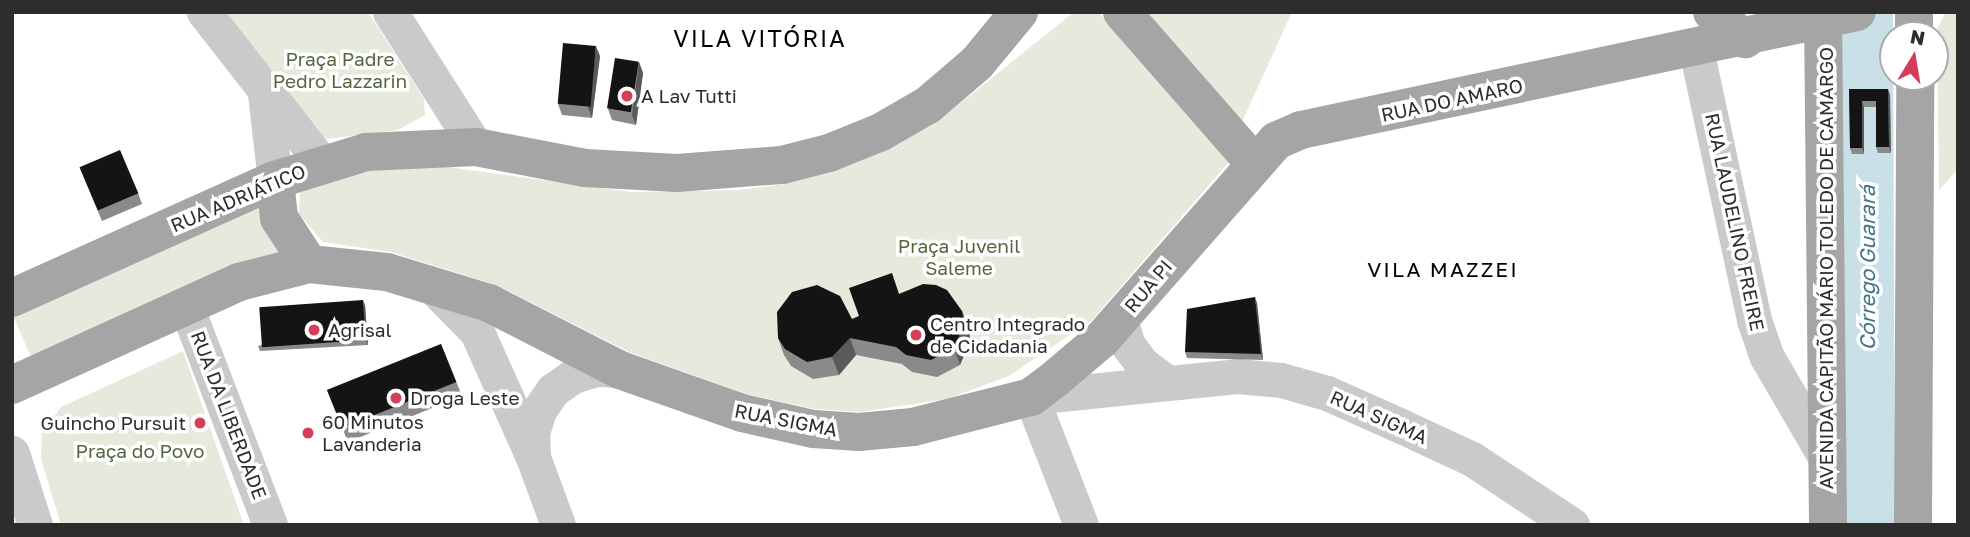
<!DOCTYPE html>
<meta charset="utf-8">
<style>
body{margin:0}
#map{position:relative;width:1970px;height:537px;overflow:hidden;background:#fff;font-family:"Golos Text",sans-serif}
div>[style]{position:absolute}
.green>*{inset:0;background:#e5eadc;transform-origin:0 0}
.river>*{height:54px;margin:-27px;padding:0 27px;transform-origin:27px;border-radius:27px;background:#cae0e8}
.minor>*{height:35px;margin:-17.5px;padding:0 17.5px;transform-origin:17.5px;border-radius:17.5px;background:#cacaca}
.major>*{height:38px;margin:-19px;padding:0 19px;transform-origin:19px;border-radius:19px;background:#a5a5a5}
.wall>*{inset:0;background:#8a8a8a;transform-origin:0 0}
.shaded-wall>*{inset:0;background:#5a5a5a}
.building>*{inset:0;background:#141414;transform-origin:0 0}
.dots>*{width:19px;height:19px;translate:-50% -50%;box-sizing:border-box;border:4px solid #fff;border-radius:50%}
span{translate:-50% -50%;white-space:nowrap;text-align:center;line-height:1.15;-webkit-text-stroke:7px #fff;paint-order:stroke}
.park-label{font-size:19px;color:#55653f}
.poi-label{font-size:19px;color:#2d2d2d}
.left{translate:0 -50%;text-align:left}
.right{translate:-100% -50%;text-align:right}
.street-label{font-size:19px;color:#2d2d2d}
.water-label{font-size:21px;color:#437588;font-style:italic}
.neighbourhood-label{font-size:21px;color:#000;letter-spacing:2px}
.quarter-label{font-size:23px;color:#000;letter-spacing:2px}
.frame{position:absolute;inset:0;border:14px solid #2d2d2d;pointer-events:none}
.north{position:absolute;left:1879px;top:21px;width:70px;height:70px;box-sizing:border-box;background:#fff;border:2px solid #ababab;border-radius:50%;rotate:11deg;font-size:19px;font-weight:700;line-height:28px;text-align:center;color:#2d2d2d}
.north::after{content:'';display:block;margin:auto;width:24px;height:32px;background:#d53e5b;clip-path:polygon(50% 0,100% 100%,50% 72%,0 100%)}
</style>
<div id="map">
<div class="green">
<div style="clip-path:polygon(223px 12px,368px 12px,424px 99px,425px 115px,398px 130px,326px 139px)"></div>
<div style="clip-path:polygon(1074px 12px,1098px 12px,1229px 162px,1092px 320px,1009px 376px,947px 399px,859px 412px,815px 409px,746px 394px,629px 352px,496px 285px,391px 252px,323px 242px,299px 214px,300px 191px,330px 172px,440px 166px,631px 192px,738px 190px,785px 184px,889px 149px,938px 121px)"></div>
<div style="clip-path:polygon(1146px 12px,1292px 12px,1242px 122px)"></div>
<div style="clip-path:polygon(1946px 12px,1958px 12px,1958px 169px,1939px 190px,1937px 29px)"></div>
<div style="left:258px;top:205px;width:52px;height:269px;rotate:66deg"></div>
<div style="clip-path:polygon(183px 351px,244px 525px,61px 525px,41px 459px,42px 433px,61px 407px)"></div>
</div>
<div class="river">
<div style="left:1866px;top:12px;width:513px;rotate:89.78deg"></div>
</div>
<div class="minor">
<div style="left:204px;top:12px;width:192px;rotate:52deg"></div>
<div style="left:390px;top:12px;width:160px;rotate:57.5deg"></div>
<div style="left:1696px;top:49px;width:277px;rotate:77.9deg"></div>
<div style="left:1754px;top:320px;width:39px;rotate:71deg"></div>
<div style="left:1767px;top:357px;width:121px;rotate:59.8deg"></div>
<div style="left:265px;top:94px;width:87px;rotate:83.4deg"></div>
<div style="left:429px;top:283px;width:69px;rotate:45.6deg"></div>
<div style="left:477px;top:332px;width:135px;rotate:65.9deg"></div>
<div style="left:186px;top:306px;width:235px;rotate:69deg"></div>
<div style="left:1120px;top:319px;width:27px;rotate:73deg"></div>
<div style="left:1128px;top:345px;width:25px;rotate:53deg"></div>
<div style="left:1143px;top:365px;width:26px;rotate:36deg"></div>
<div style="left:12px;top:453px;width:76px;rotate:72.3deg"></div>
<div style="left:558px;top:525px;width:72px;rotate:-110.2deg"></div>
<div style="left:533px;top:457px;width:24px;rotate:-92deg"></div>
<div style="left:532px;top:433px;width:24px;rotate:-73deg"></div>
<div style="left:539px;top:410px;width:24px;rotate:-55deg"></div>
<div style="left:553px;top:390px;width:24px;rotate:-35deg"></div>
<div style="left:573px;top:376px;width:24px;rotate:-17deg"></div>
<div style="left:596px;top:369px;width:24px;rotate:2deg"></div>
<div style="left:1081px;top:525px;width:137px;rotate:-111.3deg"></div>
<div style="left:1031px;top:397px;width:207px;rotate:-5.8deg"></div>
<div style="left:1237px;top:376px;width:44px;rotate:5.2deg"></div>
<div style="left:1281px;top:380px;width:48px;rotate:15.8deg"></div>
<div style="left:1327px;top:393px;width:81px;rotate:24deg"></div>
<div style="left:1401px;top:426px;width:78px;rotate:24.9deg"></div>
<div style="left:1472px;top:459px;width:120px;rotate:33.4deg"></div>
</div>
<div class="major">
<div style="left:1122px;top:12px;width:201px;rotate:48.8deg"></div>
<div style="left:1712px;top:12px;width:43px;rotate:39.3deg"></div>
<div style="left:1823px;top:12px;width:513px;rotate:89.44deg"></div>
<div style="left:1914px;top:12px;width:23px;rotate:90deg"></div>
<div style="left:275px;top:180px;width:38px;rotate:84deg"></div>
<div style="left:279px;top:218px;width:55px;rotate:56.9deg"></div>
<div style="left:12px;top:298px;width:288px;rotate:-24.2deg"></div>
<div style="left:275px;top:180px;width:95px;rotate:-17.1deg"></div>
<div style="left:366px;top:152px;width:110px;rotate:-2.6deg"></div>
<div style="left:476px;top:147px;width:111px;rotate:10.9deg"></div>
<div style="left:585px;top:168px;width:92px;rotate:3.1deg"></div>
<div style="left:677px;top:173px;width:105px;rotate:-4.4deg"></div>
<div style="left:782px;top:165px;width:49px;rotate:-14.3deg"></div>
<div style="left:829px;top:153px;width:56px;rotate:-22deg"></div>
<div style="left:881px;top:132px;width:54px;rotate:-29.9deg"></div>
<div style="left:928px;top:105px;width:65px;rotate:-40.6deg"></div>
<div style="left:977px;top:63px;width:66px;rotate:-50.5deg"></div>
<div style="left:12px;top:385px;width:249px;rotate:-24.4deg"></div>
<div style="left:239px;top:282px;width:72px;rotate:-14.4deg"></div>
<div style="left:309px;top:264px;width:78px;rotate:5.9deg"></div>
<div style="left:387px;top:272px;width:107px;rotate:16.9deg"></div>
<div style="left:489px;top:303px;width:147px;rotate:27.1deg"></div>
<div style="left:620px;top:370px;width:129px;rotate:19.4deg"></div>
<div style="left:742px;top:413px;width:73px;rotate:12.7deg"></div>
<div style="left:813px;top:429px;width:46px;rotate:3.7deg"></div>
<div style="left:859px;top:432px;width:54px;rotate:-5.3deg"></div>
<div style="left:913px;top:427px;width:122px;rotate:-14.3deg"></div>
<div style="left:1031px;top:397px;width:31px;rotate:-37deg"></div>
<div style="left:1056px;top:378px;width:60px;rotate:-40.3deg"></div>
<div style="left:1102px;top:339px;width:264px;rotate:-48.7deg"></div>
<div style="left:1276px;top:141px;width:27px;rotate:-24deg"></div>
<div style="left:1301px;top:130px;width:568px;rotate:-11.98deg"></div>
<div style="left:1913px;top:525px;width:448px;rotate:-89.7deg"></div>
</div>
<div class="wall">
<div style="clip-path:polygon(600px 56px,592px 118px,562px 115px,558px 104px)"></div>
<div style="clip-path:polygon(639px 62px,643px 73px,636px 125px,612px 120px,608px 109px)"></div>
<div style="clip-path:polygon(1849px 89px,1888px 89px,1890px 95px,1891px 153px,1878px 153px,1876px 147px,1876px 107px,1864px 107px,1864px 154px,1852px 154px,1850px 148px)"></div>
<div style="clip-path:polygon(80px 168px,138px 193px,142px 204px,102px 221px)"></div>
<div style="clip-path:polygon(899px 294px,969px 328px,970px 341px,960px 365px,937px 377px,912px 372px,902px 364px,856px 355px,839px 375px,813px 379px,791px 366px,784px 355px,778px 338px,852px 319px,859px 316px)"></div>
<div style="clip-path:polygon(1257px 303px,1263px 360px,1187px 358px,1185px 352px)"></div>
<div style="clip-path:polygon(365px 305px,368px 345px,260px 351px,258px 346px)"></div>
<div style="left:441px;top:344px;width:56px;height:123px;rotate:68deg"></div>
</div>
<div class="shaded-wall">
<div style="clip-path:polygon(596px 46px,600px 56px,592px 118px,588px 108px)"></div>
<div style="clip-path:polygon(639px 62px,643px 73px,636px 125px,632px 115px)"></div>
<div style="clip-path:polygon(1888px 89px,1890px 95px,1891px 153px,1889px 147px)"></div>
<div style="clip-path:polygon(1862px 101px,1864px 107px,1864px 154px,1862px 148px)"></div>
<div style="clip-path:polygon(1255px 297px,1257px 303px,1263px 360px,1261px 354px)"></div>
<div style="clip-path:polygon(363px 300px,365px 305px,368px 345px,366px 340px)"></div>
<div style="clip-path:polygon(962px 311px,969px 328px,970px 341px,960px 365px,954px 348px)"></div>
<div style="clip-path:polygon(850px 338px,856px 355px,839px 375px,832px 357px)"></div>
</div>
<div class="building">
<div style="left:563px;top:43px;width:33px;height:61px;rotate:5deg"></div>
<div style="left:615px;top:58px;width:24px;height:51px;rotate:9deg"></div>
<div style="clip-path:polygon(1849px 89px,1888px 89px,1889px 147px,1876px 147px,1876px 101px,1862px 101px,1862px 148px,1850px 148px)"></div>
<div style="left:120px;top:150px;width:47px;height:44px;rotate:67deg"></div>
<div style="clip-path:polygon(892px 273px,899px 294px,923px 284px,936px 285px,947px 290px,962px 311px,964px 324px,954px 348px,931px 360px,906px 355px,896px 347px,850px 338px,832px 357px,807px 362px,785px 349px,778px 338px,777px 312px,792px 292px,817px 285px,840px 296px,852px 319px,859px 316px,849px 288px)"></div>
<div style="clip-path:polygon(1255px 297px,1261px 354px,1185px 352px,1187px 309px)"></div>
<div style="left:363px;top:300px;width:40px;height:104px;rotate:86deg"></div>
<div style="left:441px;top:344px;width:41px;height:123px;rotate:68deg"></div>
</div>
<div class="dots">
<div style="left:627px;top:96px;background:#d53e5b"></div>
<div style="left:314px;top:330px;background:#d53e5b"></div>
<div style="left:916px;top:335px;background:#d53e5b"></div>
<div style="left:396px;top:398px;background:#d53e5b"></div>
<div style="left:200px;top:423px;background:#d53e5b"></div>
<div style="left:308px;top:433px;background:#d53e5b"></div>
</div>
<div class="park-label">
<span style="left:340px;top:70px">Praça Padre<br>Pedro Lazzarin</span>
<span style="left:959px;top:257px">Praça Juvenil<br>Saleme</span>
<span style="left:140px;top:451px">Praça do Povo</span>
</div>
<div class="poi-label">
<span class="left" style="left:641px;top:96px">A Lav Tutti</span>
<span class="left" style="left:930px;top:335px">Centro Integrado<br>de Cidadania</span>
<span class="left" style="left:328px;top:330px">Agrisal</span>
<span class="left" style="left:410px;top:398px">Droga Leste</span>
<span class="left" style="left:322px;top:433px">60 Minutos<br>Lavanderia</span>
<span class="right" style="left:186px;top:423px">Guincho Pursuit</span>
</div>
<div class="street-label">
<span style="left:1452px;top:100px;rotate:-12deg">RUA DO AMARO</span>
<span style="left:238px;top:198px;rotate:-23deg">RUA ADRIÁTICO</span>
<span style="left:1735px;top:222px;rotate:78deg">RUA LAUDELINO FREIRE</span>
<span style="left:1826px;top:268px;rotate:-90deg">AVENIDA CAPITÃO MÁRIO TOLEDO DE CAMARGO</span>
<span style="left:1148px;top:286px;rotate:-50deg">RUA PI</span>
<span style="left:229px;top:415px;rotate:69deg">RUA DA LIBERDADE</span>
<span style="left:1379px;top:417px;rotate:24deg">RUA SIGMA</span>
<span style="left:786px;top:420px;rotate:11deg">RUA SIGMA</span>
</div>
<div class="water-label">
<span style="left:1867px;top:268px;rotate:-90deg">Córrego Guarará</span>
</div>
<div class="neighbourhood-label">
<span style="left:1443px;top:269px">VILA MAZZEI</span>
</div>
<div class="quarter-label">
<span style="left:760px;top:38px">VILA VITÓRIA</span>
</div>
<div class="frame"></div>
<div class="north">N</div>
</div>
